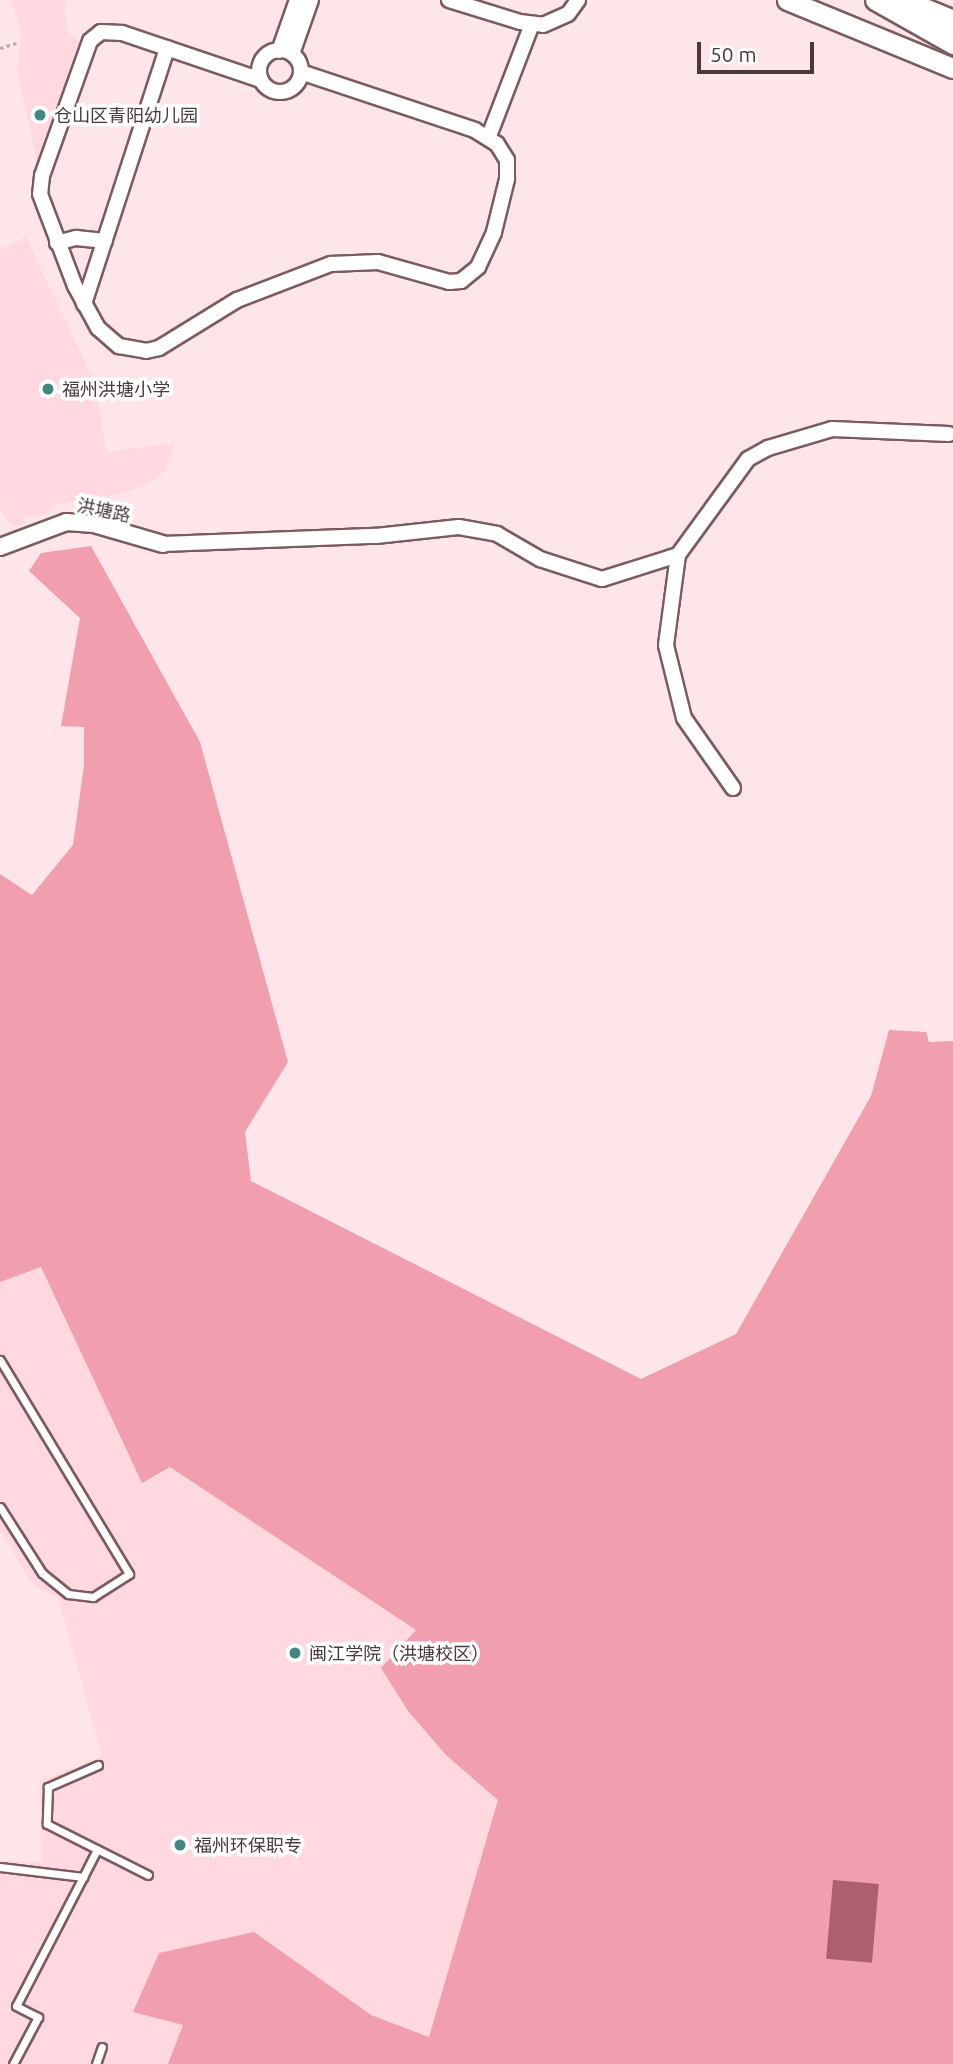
<!DOCTYPE html>
<meta charset="utf-8">
<style>
body{margin:0}
#map{position:relative;width:953px;height:2064px;overflow:hidden;background:#fde5e9;font-family:Ubuntu,"Noto Sans SC",sans-serif}
div>[style]{position:absolute}
.built>*{inset:0;background:#ffd9df}
.forest>*{inset:0;background:#f19eae}
.building>*{inset:0;background:#ab5f6f;transform-origin:0 0}
.path>*{height:2.5px;margin-top:-1.25px;transform-origin:0;background:repeating-linear-gradient(90deg,#bba6a9 0 3.5px,transparent 0 7px)}
.roads{filter:drop-shadow(2px 0 #7b5b60) drop-shadow(-2px 0 #7b5b60) drop-shadow(0 2px #7b5b60) drop-shadow(0 -2px #7b5b60)}
.service>*{height:7px;margin:-3.5px;padding:0 3.5px;transform-origin:3.5px;border-radius:3.5px;background:#fff}
.minor>*{height:14px;margin:-7px;padding:0 7px;transform-origin:7px;border-radius:7px;background:#fff}
.minor>.ring{margin:-7px;padding:0;box-sizing:content-box;background:none;border:14px solid #fff;border-radius:50%}
.tertiary>*{height:16px;margin:-8px;padding:0 8px;transform-origin:8px;border-radius:8px;background:#fff}
.secondary>*{height:19px;margin:-9.5px;padding:0 9.5px;transform-origin:9.5px;border-radius:9.5px;background:#fff}
.trunk>*{height:23px;margin:-11.5px;padding:0 11.5px;transform-origin:11.5px;border-radius:11.5px;background:#fff}
.dots>*{width:19px;height:19px;translate:-50% -50%;box-sizing:border-box;border:4px solid #fff;border-radius:50%}
span{translate:-50% -50%;white-space:nowrap;text-align:center;line-height:1.15;-webkit-text-stroke:7px #fff;paint-order:stroke}
.poi-label{font-size:18px;color:#48393b}
.left{translate:0 -50%;text-align:left}
.street-label{font-size:18px;color:#48393b}
.scale{position:absolute;left:697px;top:42px;width:117px;height:32px;box-sizing:border-box;border:4px solid #48393b;border-top:0;padding-left:9px;font-size:21px;line-height:24px;white-space:nowrap;color:#48393b;-webkit-text-stroke:5px #fff;paint-order:stroke}
</style>
<div id="map">
<div class="built">
<div style="clip-path:polygon(11px 0,65px 0,66px 29px,79px 43px,37px 160px,17px 71px,21px 32px)"></div>
<div style="clip-path:polygon(26px 237px,93px 379px,107px 452px,175px 443px,166px 470px,151px 482px,128px 492px,56px 505px,45px 515px,24px 517px,24px 524px,12px 526px,0 510px,0 249px)"></div>
<div style="clip-path:polygon(41px 1267px,142px 1483px,170px 1467px,416px 1630px,446px 1755px,499px 1799px,429px 2037px,371px 2015px,328px 1987px,133px 2012px,183px 2025px,168px 2064px,0 2064px,0 1861px,41px 1862px,40px 1781px,102px 1756px,58px 1598px,33px 1585px,0 1531px,0 1282px)"></div>
</div>
<div class="forest">
<div style="clip-path:polygon(91px 546px,200px 742px,288px 1062px,245px 1132px,251px 1181px,641px 1379px,736px 1334px,871px 1096px,889px 1030px,926px 1032px,929px 1042px,953px 1041px,953px 2064px,168px 2064px,183px 2025px,133px 2012px,159px 1953px,254px 1932px,371px 2015px,429px 2037px,498px 1800px,446px 1755px,408px 1711px,381px 1668px,416px 1630px,170px 1467px,142px 1483px,41px 1267px,0 1282px,0 874px,32px 895px,73px 845px,84px 765px,84px 727px,61px 726px,80px 618px,29px 571px,41px 553px)"></div>
</div>
<div class="building">
<div style="left:833px;top:1880px;width:46px;height:79px;rotate:5deg"></div>
</div>
<div class="path">
<div style="left:0;top:48px;width:17px;rotate:-17deg"></div>
</div>
<div class="roads">
<div class="service">
<div style="left:0;top:1360px;width:250px;rotate:58.9deg"></div>
<div style="left:129px;top:1574px;width:43px;rotate:147.4deg"></div>
<div style="left:93px;top:1597px;width:25px;rotate:-173deg"></div>
<div style="left:68px;top:1594px;width:33px;rotate:-141deg"></div>
<div style="left:42px;top:1573px;width:78px;rotate:-122.5deg"></div>
<div style="left:98px;top:1765px;width:55px;rotate:156.3deg"></div>
<div style="left:48px;top:1787px;width:37px;rotate:92deg"></div>
<div style="left:47px;top:1824px;width:113px;rotate:26.8deg"></div>
<div style="left:0;top:1867px;width:84px;rotate:6.9deg"></div>
<div style="left:83px;top:1877px;width:145px;rotate:117.4deg"></div>
<div style="left:16px;top:2006px;width:25px;rotate:27deg"></div>
<div style="left:38px;top:2017px;width:53px;rotate:118deg"></div>
<div style="left:83px;top:1877px;width:31px;rotate:-63deg"></div>
<div style="left:96px;top:2064px;width:18px;rotate:-71deg"></div>
</div>
<div class="minor">
<div style="left:449px;top:0;width:74px;rotate:17.2deg"></div>
<div style="left:520px;top:22px;width:23px;rotate:7deg"></div>
<div style="left:543px;top:25px;width:27px;rotate:-24deg"></div>
<div style="left:568px;top:14px;width:17px;rotate:-54deg"></div>
<div class="ring" style="left:259px;top:50px;width:28px;height:28px"></div>
<div style="left:279px;top:51px;width:54px;rotate:-70.6deg"></div>
<div style="left:292px;top:54px;width:57px;rotate:-70.6deg"></div>
<div style="left:261px;top:80px;width:147px;rotate:-161.3deg"></div>
<div style="left:122px;top:33px;width:21px;rotate:-177deg"></div>
<div style="left:101px;top:32px;width:14px;rotate:141deg"></div>
<div style="left:90px;top:41px;width:143px;rotate:109.6deg"></div>
<div style="left:42px;top:176px;width:18px;rotate:96deg"></div>
<div style="left:40px;top:194px;width:98px;rotate:69.2deg"></div>
<div style="left:75px;top:286px;width:48px;rotate:61.3deg"></div>
<div style="left:98px;top:328px;width:28px;rotate:41deg"></div>
<div style="left:119px;top:346px;width:27px;rotate:10deg"></div>
<div style="left:146px;top:351px;width:13px;rotate:-13deg"></div>
<div style="left:159px;top:348px;width:92px;rotate:-31.6deg"></div>
<div style="left:237px;top:300px;width:101px;rotate:-21deg"></div>
<div style="left:331px;top:264px;width:47px;rotate:-2.4deg"></div>
<div style="left:378px;top:262px;width:74px;rotate:15.7deg"></div>
<div style="left:449px;top:282px;width:12px;rotate:-5deg"></div>
<div style="left:461px;top:281px;width:22px;rotate:-39deg"></div>
<div style="left:478px;top:267px;width:38px;rotate:-65deg"></div>
<div style="left:494px;top:232px;width:55px;rotate:-76.2deg"></div>
<div style="left:507px;top:179px;width:19px;rotate:-90deg"></div>
<div style="left:507px;top:160px;width:19px;rotate:-122deg"></div>
<div style="left:497px;top:144px;width:26px;rotate:-148deg"></div>
<div style="left:475px;top:130px;width:183px;rotate:-161.6deg"></div>
<div style="left:489px;top:136px;width:120px;rotate:-69deg"></div>
<div style="left:57px;top:243px;width:20px;rotate:-15deg"></div>
<div style="left:76px;top:238px;width:29px;rotate:6deg"></div>
<div style="left:84px;top:304px;width:269px;rotate:-72deg"></div>
<div style="left:163px;top:544px;width:213px;rotate:-2.2deg"></div>
<div style="left:376px;top:536px;width:83px;rotate:-6.2deg"></div>
<div style="left:459px;top:527px;width:39px;rotate:10deg"></div>
<div style="left:497px;top:534px;width:50px;rotate:30.2deg"></div>
<div style="left:540px;top:559px;width:65px;rotate:17.9deg"></div>
<div style="left:602px;top:579px;width:80px;rotate:-17.5deg"></div>
<div style="left:733px;top:788px;width:85px;rotate:-125deg"></div>
<div style="left:684px;top:718px;width:75px;rotate:-103.9deg"></div>
<div style="left:666px;top:645px;width:91px;rotate:-82.4deg"></div>
<div style="left:678px;top:555px;width:119px;rotate:-53.9deg"></div>
<div style="left:748px;top:459px;width:23px;rotate:-29deg"></div>
<div style="left:768px;top:448px;width:67px;rotate:-16.5deg"></div>
<div style="left:832px;top:429px;width:117px;rotate:2.4deg"></div>
</div>
<div class="tertiary">
<div style="left:0;top:547px;width:71px;rotate:-20.7deg"></div>
<div style="left:66px;top:522px;width:28px;rotate:4deg"></div>
<div style="left:94px;top:524px;width:72px;rotate:16.2deg"></div>
</div>
<div class="secondary">
<div style="left:787px;top:0;width:179px;rotate:22.3deg"></div>
<div style="left:875px;top:0;width:90px;rotate:29.4deg"></div>
</div>
<div class="trunk">
<div style="left:900px;top:0;width:57px;rotate:22.5deg"></div>
</div>
</div>
<div class="dots">
<div style="left:40px;top:115px;background:#418781"></div>
<div style="left:48px;top:389px;background:#418781"></div>
<div style="left:295px;top:1653px;background:#418781"></div>
<div style="left:180px;top:1845px;background:#418781"></div>
</div>
<div class="poi-label">
<span class="left" style="left:54px;top:115px">仓山区青阳幼儿园</span>
<span class="left" style="left:62px;top:389px">福州洪塘小学</span>
<span class="left" style="left:309px;top:1653px">闽江学院（洪塘校区）</span>
<span class="left" style="left:194px;top:1845px">福州环保职专</span>
</div>
<div class="street-label">
<span style="left:104px;top:510px;rotate:12deg">洪塘路</span>
</div>
<div class="scale">50 m</div>
</div>
